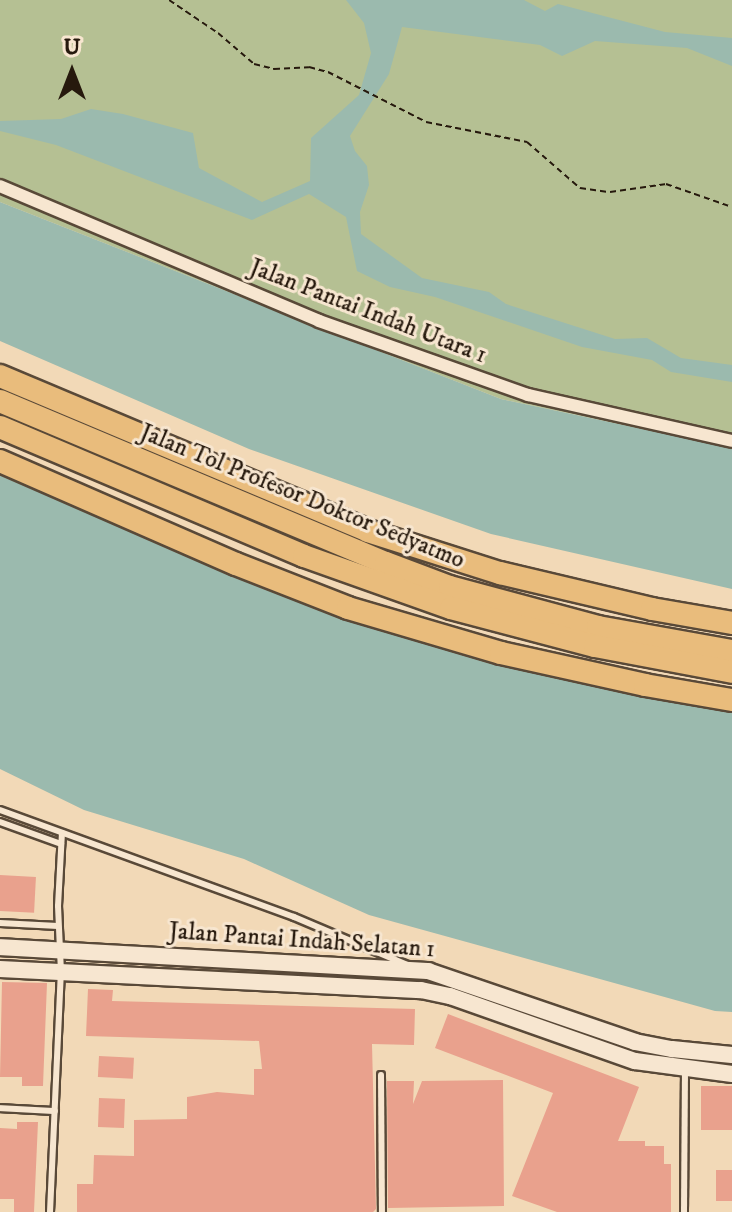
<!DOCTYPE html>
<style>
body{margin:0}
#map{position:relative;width:732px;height:1212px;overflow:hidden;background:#f2d9b7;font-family:"IM FELL DW Pica",serif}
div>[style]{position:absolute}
.green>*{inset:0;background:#b5c093}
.water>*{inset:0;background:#9bbaae}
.building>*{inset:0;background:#e9a18d;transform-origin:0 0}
.path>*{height:2px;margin-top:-1px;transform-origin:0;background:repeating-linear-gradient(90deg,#26190d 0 6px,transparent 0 10px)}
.roads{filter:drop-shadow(2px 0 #594938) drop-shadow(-2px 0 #594938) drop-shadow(0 2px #594938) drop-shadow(0 -2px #594938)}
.lane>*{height:6px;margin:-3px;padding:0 3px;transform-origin:3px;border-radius:3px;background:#f7e6d0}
.street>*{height:12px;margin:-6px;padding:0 6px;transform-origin:6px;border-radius:6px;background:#f7e6d0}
.secondary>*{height:16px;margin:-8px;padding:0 8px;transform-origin:8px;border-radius:8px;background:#f7e6d0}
.highway>*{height:22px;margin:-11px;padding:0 11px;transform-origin:11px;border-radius:11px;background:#e9bc7c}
span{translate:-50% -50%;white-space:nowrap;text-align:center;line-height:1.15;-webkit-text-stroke:6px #f7e6d0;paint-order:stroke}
.street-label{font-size:24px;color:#26190d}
.north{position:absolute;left:32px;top:32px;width:80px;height:80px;-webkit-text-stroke:6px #f7e6d0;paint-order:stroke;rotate:0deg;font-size:22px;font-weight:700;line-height:32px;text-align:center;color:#26190d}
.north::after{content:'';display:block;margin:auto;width:28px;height:36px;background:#26190d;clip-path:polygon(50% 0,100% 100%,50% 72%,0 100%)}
</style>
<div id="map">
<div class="green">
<div style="clip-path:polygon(0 0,732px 0,732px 448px,501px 399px,0 202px)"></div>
</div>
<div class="water">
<div style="clip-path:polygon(346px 0,524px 0,545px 11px,558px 4px,665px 32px,732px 38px,732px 66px,687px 48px,595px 41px,562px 56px,540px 45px,402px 27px,389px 74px,350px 136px,355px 151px,367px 166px,369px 185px,360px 212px,361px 234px,422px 278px,489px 292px,506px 304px,615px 339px,647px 338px,681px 358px,732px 365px,732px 382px,671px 372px,652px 360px,582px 347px,435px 297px,390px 287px,357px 271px,346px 217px,309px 194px,252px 220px,56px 145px,0 131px,0 121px,61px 119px,91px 109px,123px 114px,193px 133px,199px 168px,262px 202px,310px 181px,311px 138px,359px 95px,371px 53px,364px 23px)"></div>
<div style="clip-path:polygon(0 202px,501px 399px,732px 448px,732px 589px,491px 534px,249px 449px,0 341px)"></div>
<div style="clip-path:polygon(0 465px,357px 616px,732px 708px,732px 1012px,715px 1011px,369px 915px,244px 859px,84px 810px,0 769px)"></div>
</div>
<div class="building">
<div style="left:0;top:875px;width:36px;height:36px;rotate:3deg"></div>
<div style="clip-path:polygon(2px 982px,47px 983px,43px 1086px,22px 1086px,22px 1077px,0 1077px)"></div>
<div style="clip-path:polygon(88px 989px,113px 990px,112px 1001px,415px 1009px,414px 1045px,372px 1044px,376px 1209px,373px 1212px,77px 1212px,77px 1184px,93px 1184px,94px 1155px,134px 1156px,134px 1120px,187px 1119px,187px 1097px,217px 1092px,254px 1095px,254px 1069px,262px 1069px,259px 1041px,86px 1036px)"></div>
<div style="clip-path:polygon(448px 1014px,639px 1087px,618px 1141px,645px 1141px,645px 1146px,664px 1146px,664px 1164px,671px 1164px,671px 1212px,557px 1212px,512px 1196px,553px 1093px,435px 1048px)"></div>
<div style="left:99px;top:1056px;width:35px;height:21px;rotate:3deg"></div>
<div style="clip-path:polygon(503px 1080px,504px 1206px,388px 1208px,387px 1081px,414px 1081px,413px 1104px,422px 1081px)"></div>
<div style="left:701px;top:1086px;width:31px;height:44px"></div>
<div style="left:99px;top:1098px;width:26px;height:29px;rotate:2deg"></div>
<div style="clip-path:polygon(17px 1122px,38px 1122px,34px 1212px,14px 1212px,14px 1199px,0 1199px,0 1128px,17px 1129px)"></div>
<div style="left:716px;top:1170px;width:16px;height:31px"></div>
</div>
<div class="path">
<div style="left:169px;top:0;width:59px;rotate:34deg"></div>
<div style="left:218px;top:33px;width:48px;rotate:40.7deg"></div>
<div style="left:254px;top:64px;width:21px;rotate:14deg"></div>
<div style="left:274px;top:69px;width:35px;rotate:-3deg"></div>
<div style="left:309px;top:67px;width:20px;rotate:15deg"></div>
<div style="left:328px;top:72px;width:110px;rotate:27deg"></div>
<div style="left:426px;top:122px;width:103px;rotate:11.2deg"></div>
<div style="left:527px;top:142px;width:70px;rotate:41deg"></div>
<div style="left:580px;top:188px;width:30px;rotate:8deg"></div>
<div style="left:610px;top:192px;width:57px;rotate:-8.1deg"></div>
<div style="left:666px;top:184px;width:70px;rotate:19.2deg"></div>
</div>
<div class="roads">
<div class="lane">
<div style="left:0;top:810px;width:313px;rotate:20deg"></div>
<div style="left:294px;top:917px;width:126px;rotate:22.9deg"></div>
<div style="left:0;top:822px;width:65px;rotate:19.8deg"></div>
<div style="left:0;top:923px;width:58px;rotate:3deg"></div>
<div style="left:381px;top:1075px;width:137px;rotate:89.6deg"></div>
<div style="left:0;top:1108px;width:55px;rotate:3.1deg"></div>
<div style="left:50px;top:1212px;width:240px;rotate:-87.4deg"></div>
<div style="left:61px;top:972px;width:66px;rotate:-92.6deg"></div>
<div style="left:58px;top:906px;width:73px;rotate:-86.9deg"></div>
<div style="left:684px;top:1212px;width:143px;rotate:-89.6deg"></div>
</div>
<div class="street">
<div style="left:0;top:186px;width:346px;rotate:22.9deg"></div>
<div style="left:319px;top:321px;width:222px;rotate:19.5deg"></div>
<div style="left:528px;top:395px;width:209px;rotate:12.7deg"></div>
</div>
<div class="secondary">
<div style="left:0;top:947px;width:429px;rotate:3.2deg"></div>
<div style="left:428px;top:971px;width:219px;rotate:18.9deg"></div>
<div style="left:635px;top:1042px;width:38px;rotate:11deg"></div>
<div style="left:672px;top:1049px;width:60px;rotate:5.7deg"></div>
<div style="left:0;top:969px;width:422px;rotate:2.9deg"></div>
<div style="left:421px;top:990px;width:30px;rotate:12deg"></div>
<div style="left:450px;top:996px;width:196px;rotate:19.4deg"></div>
<div style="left:635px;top:1061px;width:98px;rotate:7.6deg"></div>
</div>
<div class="highway">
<div style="left:0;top:376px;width:399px;rotate:22.8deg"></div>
<div style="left:368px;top:531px;width:139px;rotate:17.7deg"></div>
<div style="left:500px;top:573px;width:156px;rotate:13.3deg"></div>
<div style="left:652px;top:609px;width:81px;rotate:9.9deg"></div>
<div style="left:0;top:401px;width:419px;rotate:22.8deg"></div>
<div style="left:386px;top:563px;width:68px;rotate:20.6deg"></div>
<div style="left:450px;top:587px;width:153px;rotate:15.1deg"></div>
<div style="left:598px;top:627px;width:136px;rotate:10.2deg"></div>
<div style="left:0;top:427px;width:330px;rotate:23deg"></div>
<div style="left:304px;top:556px;width:156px;rotate:19.5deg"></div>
<div style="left:451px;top:608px;width:149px;rotate:14.8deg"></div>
<div style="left:595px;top:646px;width:139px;rotate:10.7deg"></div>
<div style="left:0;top:461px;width:257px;rotate:23.6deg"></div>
<div style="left:236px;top:564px;width:120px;rotate:21.4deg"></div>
<div style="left:348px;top:608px;width:159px;rotate:16.4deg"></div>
<div style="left:501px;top:653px;width:148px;rotate:12.5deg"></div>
<div style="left:645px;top:685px;width:88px;rotate:9.8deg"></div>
</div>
</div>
<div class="street-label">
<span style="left:368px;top:312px;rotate:21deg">Jalan Pantai Indah Utara 1</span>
<span style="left:302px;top:497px;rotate:22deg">Jalan Tol Profesor Doktor Sedyatmo</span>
<span style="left:302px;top:941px;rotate:4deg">Jalan Pantai Indah Selatan 1</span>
</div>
<div class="north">U</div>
</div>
